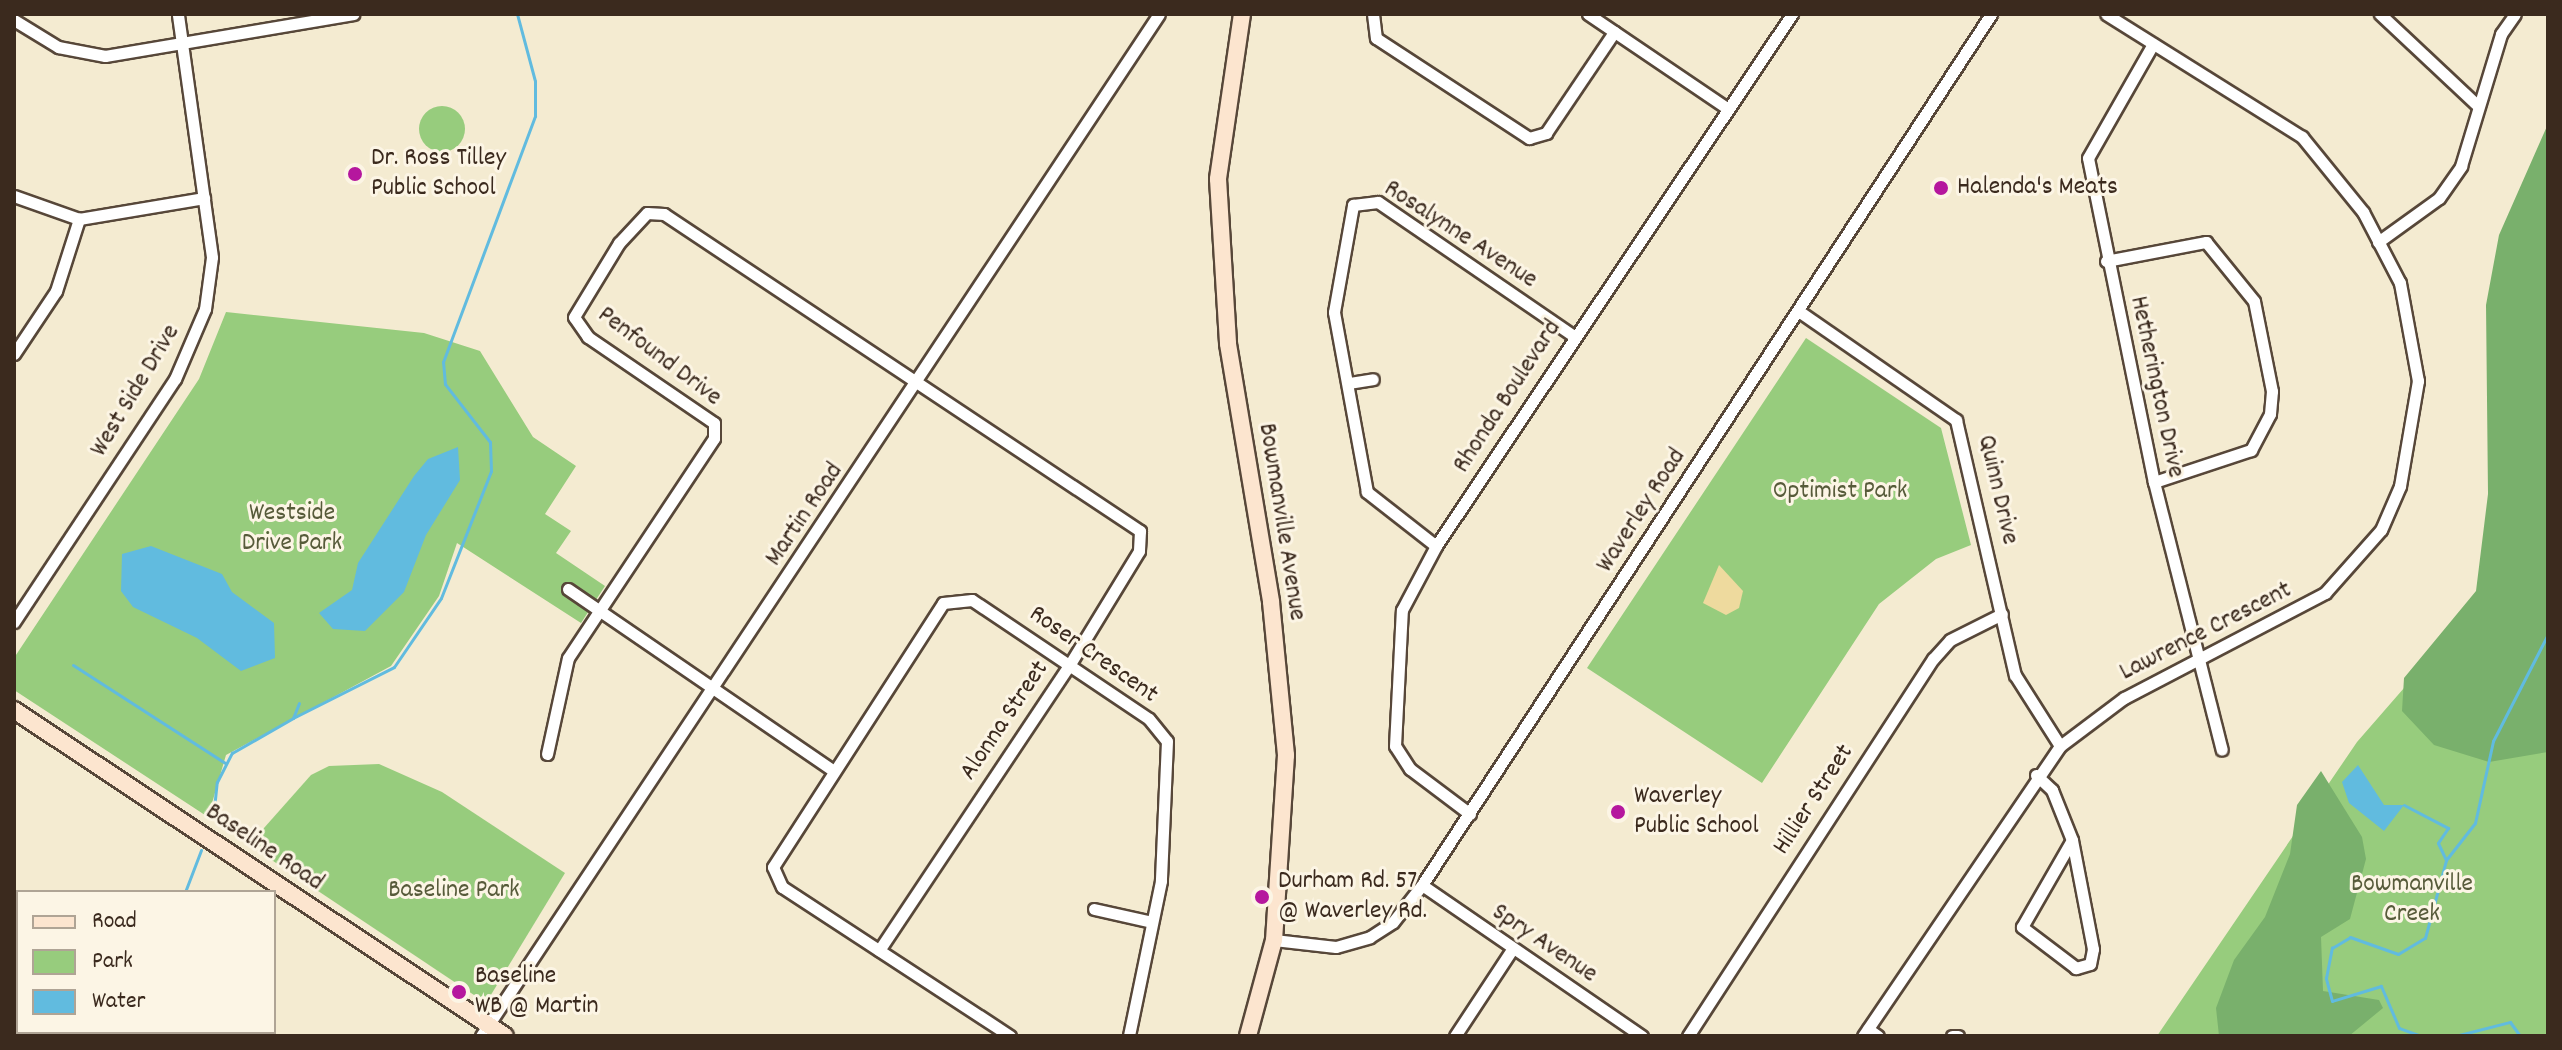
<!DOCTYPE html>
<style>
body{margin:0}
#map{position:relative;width:2562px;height:1050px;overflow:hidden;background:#f4ebd1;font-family:Dekko,sans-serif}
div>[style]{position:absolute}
.green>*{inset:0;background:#97cc7d}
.round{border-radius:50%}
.forest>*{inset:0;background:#79b06c}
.sand>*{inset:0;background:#eeda9e}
.water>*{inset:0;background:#61bbdf}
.stream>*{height:3px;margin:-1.5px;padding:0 1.5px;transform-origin:1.5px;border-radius:1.5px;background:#61bbdf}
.roads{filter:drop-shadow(2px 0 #574739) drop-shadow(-2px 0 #574739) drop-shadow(0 2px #574739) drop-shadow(0 -2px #574739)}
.street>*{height:11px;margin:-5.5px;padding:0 5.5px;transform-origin:5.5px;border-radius:5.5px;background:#fff}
.secondary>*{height:16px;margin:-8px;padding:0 8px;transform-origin:8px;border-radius:8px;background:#fce5cf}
.dots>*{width:22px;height:22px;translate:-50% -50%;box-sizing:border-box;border:4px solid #fcf5e5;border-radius:50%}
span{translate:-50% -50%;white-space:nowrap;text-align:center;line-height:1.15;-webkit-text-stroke:6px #fcf5e5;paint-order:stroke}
.poi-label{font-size:26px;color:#3b2a1e}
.left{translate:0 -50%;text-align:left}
.street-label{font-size:26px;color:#3b2a1e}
.park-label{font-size:26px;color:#575b3a}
.frame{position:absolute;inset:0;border:16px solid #3b2a1e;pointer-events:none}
.legend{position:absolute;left:16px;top:890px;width:260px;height:144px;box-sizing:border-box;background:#fcf5e5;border:2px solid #afa495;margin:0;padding:10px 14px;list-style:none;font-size:24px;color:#3b2a1e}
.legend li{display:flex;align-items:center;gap:16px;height:40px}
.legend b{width:40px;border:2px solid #afa495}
</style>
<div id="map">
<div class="green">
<div class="round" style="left:419px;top:106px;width:46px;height:46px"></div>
<div style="clip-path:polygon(2548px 149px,2548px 1036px,2157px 1036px,2357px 742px,2485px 595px)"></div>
<div style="clip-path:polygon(226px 312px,424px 333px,480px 351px,533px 437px,576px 466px,545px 514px,571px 531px,556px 553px,605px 586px,581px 623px,457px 543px,439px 596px,391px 666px,226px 755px,208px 817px,14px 690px,14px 658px,199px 379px)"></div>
<div style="clip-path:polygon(1806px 338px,1941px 428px,1971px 545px,1936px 559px,1879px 604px,1762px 783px,1587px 668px)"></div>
<div style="clip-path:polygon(379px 764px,442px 792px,565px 873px,486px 1003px,249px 845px,311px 775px,329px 766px)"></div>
</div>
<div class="forest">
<div style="clip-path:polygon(2548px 124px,2548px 752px,2489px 762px,2434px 745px,2402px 711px,2404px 678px,2476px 591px,2488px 494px,2486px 305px,2499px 235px)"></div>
<div style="clip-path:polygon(2321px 771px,2362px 837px,2366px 859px,2350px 919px,2321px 937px,2323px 991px,2379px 1000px,2383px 1008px,2349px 1036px,2219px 1036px,2216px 1008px,2234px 960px,2265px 917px,2290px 854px,2297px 805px)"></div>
</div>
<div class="sand">
<div style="clip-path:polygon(1719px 565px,1743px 591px,1739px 608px,1726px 615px,1703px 603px)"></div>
</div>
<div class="water">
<div style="clip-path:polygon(458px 447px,460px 480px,426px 535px,404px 592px,365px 631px,333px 629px,319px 613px,352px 590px,358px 563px,414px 476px,428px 459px)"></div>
<div style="clip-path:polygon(151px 546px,222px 574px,232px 592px,274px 623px,275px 658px,241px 671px,197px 638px,133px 607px,121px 591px,122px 554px)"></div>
<div style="clip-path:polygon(2358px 765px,2384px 805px,2404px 805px,2384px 831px,2349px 803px,2342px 782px)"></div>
</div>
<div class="stream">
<div style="left:73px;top:665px;width:181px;rotate:32.8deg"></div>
<div style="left:293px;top:718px;width:113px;rotate:-26.8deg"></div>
<div style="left:394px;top:667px;width:83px;rotate:-55.7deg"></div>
<div style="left:441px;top:598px;width:136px;rotate:-68.5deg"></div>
<div style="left:491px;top:471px;width:29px;rotate:-92deg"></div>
<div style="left:490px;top:442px;width:73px;rotate:-127.8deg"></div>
<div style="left:445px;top:384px;width:22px;rotate:-95deg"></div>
<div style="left:443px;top:362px;width:263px;rotate:-69.5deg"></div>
<div style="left:535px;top:116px;width:35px;rotate:-90deg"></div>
<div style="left:535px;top:81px;width:69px;rotate:-105deg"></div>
<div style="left:2404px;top:805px;width:50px;rotate:27.6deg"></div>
<div style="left:2448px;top:828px;width:18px;rotate:124deg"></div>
<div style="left:2438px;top:843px;width:19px;rotate:65deg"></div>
<div style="left:213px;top:818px;width:36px;rotate:-84deg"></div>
<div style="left:217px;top:782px;width:33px;rotate:-63deg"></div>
<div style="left:232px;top:753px;width:70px;rotate:-29.8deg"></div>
<div style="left:293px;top:718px;width:16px;rotate:-68deg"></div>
<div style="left:185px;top:892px;width:45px;rotate:-69.1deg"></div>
<div style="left:120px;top:1036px;width:4px;rotate:-63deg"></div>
<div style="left:2421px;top:1036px;width:23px;rotate:-160deg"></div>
<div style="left:2399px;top:1028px;width:46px;rotate:-113.2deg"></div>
<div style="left:2381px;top:986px;width:51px;rotate:163deg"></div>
<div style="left:2332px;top:1001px;width:24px;rotate:-105deg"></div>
<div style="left:2326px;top:978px;width:31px;rotate:-79deg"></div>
<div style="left:2332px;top:948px;width:21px;rotate:-31deg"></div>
<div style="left:2350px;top:937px;width:51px;rotate:19.5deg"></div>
<div style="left:2398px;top:954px;width:31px;rotate:-31deg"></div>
<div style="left:2425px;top:938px;width:81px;rotate:-74.9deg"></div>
<div style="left:2446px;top:860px;width:47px;rotate:-51.9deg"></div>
<div style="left:2475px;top:823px;width:84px;rotate:-77.6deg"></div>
<div style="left:2493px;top:741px;width:120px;rotate:-62.8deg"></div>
<div style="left:2455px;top:1036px;width:57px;rotate:-14.3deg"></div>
<div style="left:2510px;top:1022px;width:17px;rotate:54deg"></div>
</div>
<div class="roads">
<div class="street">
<div style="left:1373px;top:14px;width:24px;rotate:83deg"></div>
<div style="left:1376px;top:38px;width:183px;rotate:33.2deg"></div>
<div style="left:1529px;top:138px;width:18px;rotate:-16deg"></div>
<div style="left:1546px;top:133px;width:122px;rotate:-56deg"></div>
<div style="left:1588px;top:14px;width:168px;rotate:34.1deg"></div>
<div style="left:2380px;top:14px;width:133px;rotate:43.2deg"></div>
<div style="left:14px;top:20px;width:52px;rotate:31.5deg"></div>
<div style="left:58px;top:47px;width:48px;rotate:10.8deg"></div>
<div style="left:105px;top:56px;width:252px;rotate:-9.6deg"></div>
<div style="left:2153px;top:44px;width:131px;rotate:119.7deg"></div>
<div style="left:2088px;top:158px;width:331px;rotate:78.5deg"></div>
<div style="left:2154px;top:482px;width:276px;rotate:75.8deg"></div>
<div style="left:14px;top:196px;width:69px;rotate:19.5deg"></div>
<div style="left:79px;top:219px;width:127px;rotate:-9.5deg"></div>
<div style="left:2378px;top:242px;width:75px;rotate:-35.8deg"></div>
<div style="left:2439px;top:198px;width:39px;rotate:-55deg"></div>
<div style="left:2461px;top:166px;width:138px;rotate:-73.1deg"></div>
<div style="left:2501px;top:34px;width:24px;rotate:-55deg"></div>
<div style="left:2106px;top:261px;width:102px;rotate:-10.8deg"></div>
<div style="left:2206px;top:242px;width:76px;rotate:50.9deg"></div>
<div style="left:2254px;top:301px;width:92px;rotate:78.7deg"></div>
<div style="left:2272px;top:391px;width:23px;rotate:95deg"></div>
<div style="left:2270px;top:414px;width:41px;rotate:117.8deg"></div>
<div style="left:2251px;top:450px;width:102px;rotate:161.7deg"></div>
<div style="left:1800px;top:312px;width:190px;rotate:34.7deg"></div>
<div style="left:1956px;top:420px;width:262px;rotate:77deg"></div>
<div style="left:2015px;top:675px;width:84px;rotate:57.6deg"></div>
<div style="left:14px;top:354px;width:76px;rotate:-56.3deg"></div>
<div style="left:56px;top:291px;width:76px;rotate:-72.3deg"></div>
<div style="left:1349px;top:383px;width:24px;rotate:-9deg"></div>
<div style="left:1436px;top:546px;width:88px;rotate:-142deg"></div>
<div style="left:1367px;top:492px;width:183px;rotate:-100.4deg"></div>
<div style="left:1334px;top:312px;width:109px;rotate:-79.9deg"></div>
<div style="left:1353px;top:205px;width:25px;rotate:-7deg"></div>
<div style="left:1378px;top:202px;width:237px;rotate:34.4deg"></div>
<div style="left:568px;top:589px;width:320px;rotate:34.4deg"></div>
<div style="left:14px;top:622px;width:291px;rotate:-56.5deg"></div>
<div style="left:175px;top:379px;width:76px;rotate:-66.8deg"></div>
<div style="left:205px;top:309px;width:52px;rotate:-82.3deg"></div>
<div style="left:212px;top:257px;width:245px;rotate:-98deg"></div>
<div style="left:547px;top:754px;width:98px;rotate:-77.7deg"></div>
<div style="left:568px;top:658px;width:264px;rotate:-56.4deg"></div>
<div style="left:714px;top:438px;width:15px;rotate:-90deg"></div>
<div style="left:714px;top:423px;width:153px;rotate:-145.7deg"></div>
<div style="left:588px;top:337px;width:24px;rotate:-125deg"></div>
<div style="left:574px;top:317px;width:87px;rotate:-58.7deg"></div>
<div style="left:619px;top:243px;width:41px;rotate:-47deg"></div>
<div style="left:647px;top:213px;width:17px;rotate:3deg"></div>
<div style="left:664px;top:214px;width:572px;rotate:33.66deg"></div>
<div style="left:1140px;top:531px;width:20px;rotate:93deg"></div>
<div style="left:1139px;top:551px;width:132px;rotate:121.4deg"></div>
<div style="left:1070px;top:664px;width:344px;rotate:123.7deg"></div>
<div style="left:2036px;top:775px;width:22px;rotate:43deg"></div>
<div style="left:2052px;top:790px;width:54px;rotate:68.2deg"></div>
<div style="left:2072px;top:840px;width:111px;rotate:79.1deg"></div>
<div style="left:2093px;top:949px;width:15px;rotate:101deg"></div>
<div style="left:2090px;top:964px;width:15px;rotate:164deg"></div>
<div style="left:2076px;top:968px;width:68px;rotate:-142.8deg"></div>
<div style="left:2022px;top:927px;width:100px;rotate:-60.1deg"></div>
<div style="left:1470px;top:814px;width:75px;rotate:-143.1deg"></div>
<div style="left:1410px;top:769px;width:27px;rotate:-123deg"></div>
<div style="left:1395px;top:746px;width:136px;rotate:-87.1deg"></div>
<div style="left:1402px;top:610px;width:72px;rotate:-62deg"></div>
<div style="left:1436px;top:546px;width:640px;rotate:-56.21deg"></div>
<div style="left:1422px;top:885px;width:267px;rotate:34.5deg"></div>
<div style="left:1094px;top:909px;width:59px;rotate:12.6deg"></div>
<div style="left:1274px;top:940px;width:62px;rotate:6.4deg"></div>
<div style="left:1336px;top:947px;width:35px;rotate:-16deg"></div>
<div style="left:1370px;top:937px;width:27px;rotate:-33deg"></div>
<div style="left:1393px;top:922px;width:47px;rotate:-51.9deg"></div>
<div style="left:1422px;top:885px;width:1040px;rotate:-56.84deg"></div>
<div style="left:1868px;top:1029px;width:12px;rotate:35deg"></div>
<div style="left:481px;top:1036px;width:1226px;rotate:-56.44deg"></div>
<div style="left:1010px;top:1036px;width:272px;rotate:-146.8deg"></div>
<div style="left:782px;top:887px;width:22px;rotate:-114deg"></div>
<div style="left:773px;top:867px;width:314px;rotate:-57.2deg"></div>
<div style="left:943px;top:603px;width:29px;rotate:-6deg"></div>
<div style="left:972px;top:600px;width:213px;rotate:33.9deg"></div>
<div style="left:1149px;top:719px;width:28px;rotate:51deg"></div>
<div style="left:1167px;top:741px;width:140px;rotate:92.5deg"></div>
<div style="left:1161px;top:881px;width:158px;rotate:101.7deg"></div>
<div style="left:1455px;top:1036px;width:102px;rotate:-56.6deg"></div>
<div style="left:1688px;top:1036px;width:450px;rotate:-57deg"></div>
<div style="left:1933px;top:659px;width:25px;rotate:-48deg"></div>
<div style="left:1950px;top:640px;width:58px;rotate:-26.6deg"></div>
<div style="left:1863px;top:1036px;width:351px;rotate:-55.8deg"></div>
<div style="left:2060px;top:746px;width:80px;rotate:-36.9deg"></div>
<div style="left:2124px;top:698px;width:227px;rotate:-27.6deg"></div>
<div style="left:2325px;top:593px;width:84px;rotate:-48.4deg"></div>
<div style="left:2381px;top:530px;width:48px;rotate:-66.6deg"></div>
<div style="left:2400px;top:486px;width:107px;rotate:-80.3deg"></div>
<div style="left:2418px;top:381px;width:100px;rotate:-100.4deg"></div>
<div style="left:2400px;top:283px;width:80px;rotate:-117.5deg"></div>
<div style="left:2363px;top:212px;width:97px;rotate:-129.1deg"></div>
<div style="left:2302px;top:137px;width:231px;rotate:-147.9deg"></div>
<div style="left:1952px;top:1036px;width:6px"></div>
</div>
<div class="secondary">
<div style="left:1242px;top:14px;width:167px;rotate:98.3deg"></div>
<div style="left:1218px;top:179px;width:165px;rotate:86.5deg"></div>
<div style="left:1228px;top:344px;width:262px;rotate:80.5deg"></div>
<div style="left:1271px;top:602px;width:154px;rotate:84.4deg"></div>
<div style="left:1286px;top:755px;width:185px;rotate:93.7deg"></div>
<div style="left:1274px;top:940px;width:99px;rotate:105.2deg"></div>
<div style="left:14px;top:710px;width:589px;rotate:33.58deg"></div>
</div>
</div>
<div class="dots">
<div style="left:355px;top:174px;background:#b5179e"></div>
<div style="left:1941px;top:188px;background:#b5179e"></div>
<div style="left:1618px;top:812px;background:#b5179e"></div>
<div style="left:1262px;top:897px;background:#b5179e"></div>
<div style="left:459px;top:992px;background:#b5179e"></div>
</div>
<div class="poi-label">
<span class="left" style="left:371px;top:174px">Dr. Ross Tilley<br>Public School</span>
<span class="left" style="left:1957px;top:188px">Halenda's Meats</span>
<span class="left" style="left:1634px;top:812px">Waverley<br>Public School</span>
<span class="left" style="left:1278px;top:897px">Durham Rd. 57<br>@ Waverley Rd.</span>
<span class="left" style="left:475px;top:992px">Baseline<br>WB @ Martin</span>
</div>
<div class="street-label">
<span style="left:1460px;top:235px;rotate:33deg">Rosalynne Avenue</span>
<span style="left:659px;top:357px;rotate:37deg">Penfound Drive</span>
<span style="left:2156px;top:387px;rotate:78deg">Hetherington Drive</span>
<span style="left:136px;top:391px;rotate:-59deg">West Side Drive</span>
<span style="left:1508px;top:397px;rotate:-57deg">Rhonda Boulevard</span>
<span style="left:1997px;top:490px;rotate:77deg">Quinn Drive</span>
<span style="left:1642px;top:511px;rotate:-57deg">Waverley Road</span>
<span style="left:805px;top:515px;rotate:-56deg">Martin Road</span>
<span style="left:1281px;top:522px;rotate:81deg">Bowmanville Avenue</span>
<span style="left:2206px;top:632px;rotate:-27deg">Lawrence Crescent</span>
<span style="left:1093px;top:655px;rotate:35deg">Roser Crescent</span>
<span style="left:1005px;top:721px;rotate:-56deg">Alonna Street</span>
<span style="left:1814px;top:800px;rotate:-57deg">Hillier Street</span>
<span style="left:264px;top:848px;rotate:34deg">Baseline Road</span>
<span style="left:1544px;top:944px;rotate:34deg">Spry Avenue</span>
</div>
<div class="park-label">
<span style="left:1840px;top:492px">Optimist Park</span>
<span style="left:292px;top:529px">Westside<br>Drive Park</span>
<span style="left:2412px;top:900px">Bowmanville<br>Creek</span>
<span style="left:454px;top:891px">Baseline Park</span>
</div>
<div class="frame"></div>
<ul class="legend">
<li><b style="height:10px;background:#fce5cf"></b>Road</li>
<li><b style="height:22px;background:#97cc7d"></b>Park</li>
<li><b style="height:22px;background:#61bbdf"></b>Water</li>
</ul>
</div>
